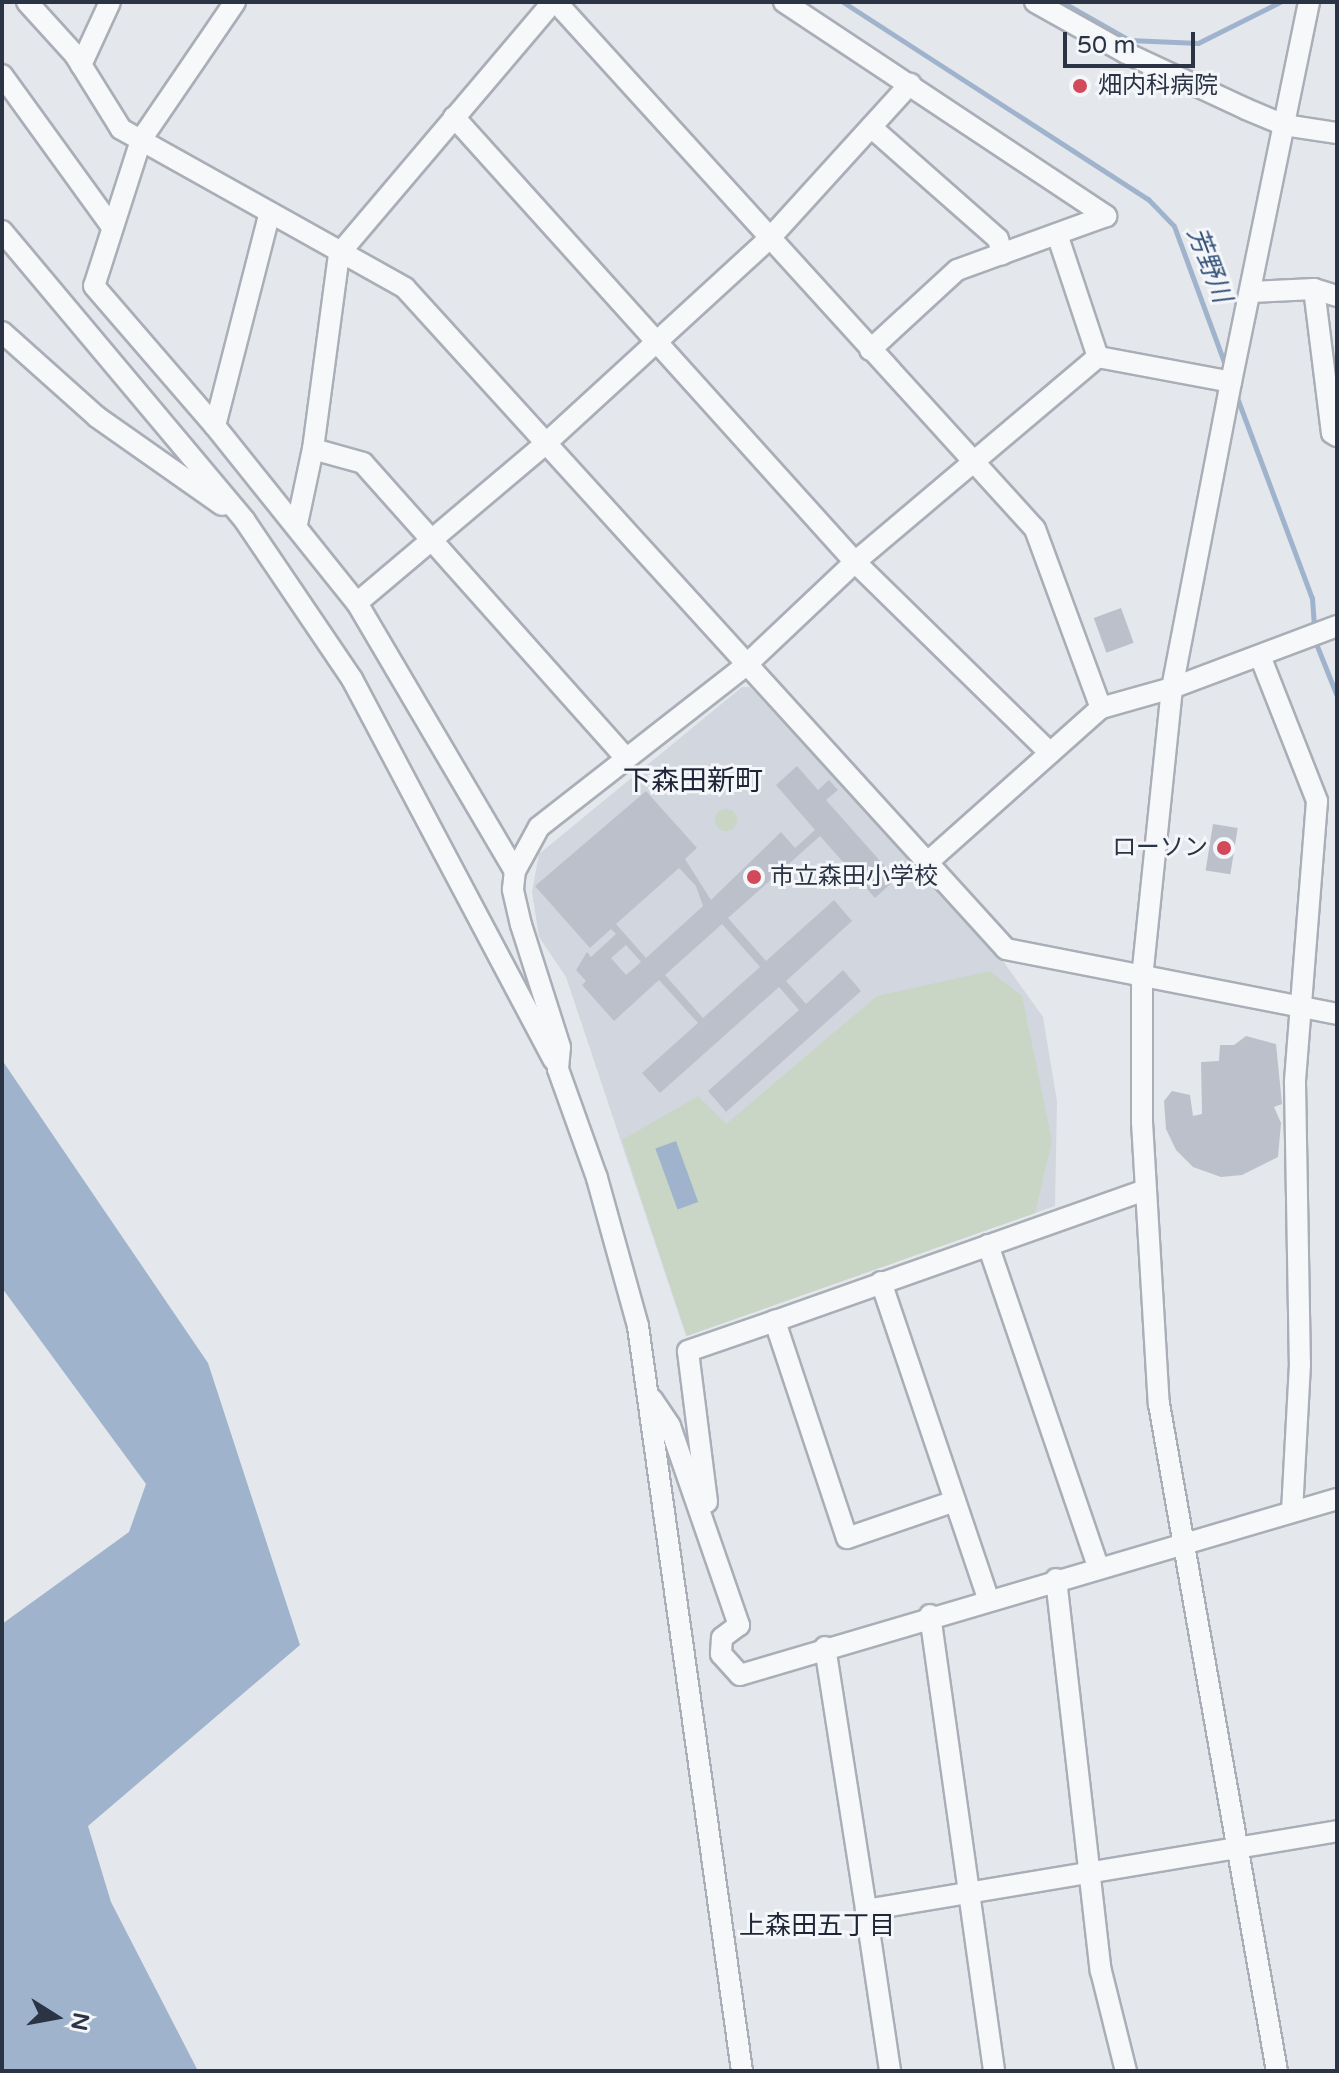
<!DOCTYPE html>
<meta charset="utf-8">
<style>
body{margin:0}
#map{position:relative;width:1339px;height:2073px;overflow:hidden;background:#e4e7ec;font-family:"Varela Round","Noto Sans JP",sans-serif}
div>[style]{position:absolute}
.built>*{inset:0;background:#d2d6de}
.green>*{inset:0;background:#c9d6c5}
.round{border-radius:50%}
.water>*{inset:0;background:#9fb4cc;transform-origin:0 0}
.stream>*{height:5px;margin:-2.5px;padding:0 2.5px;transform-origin:2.5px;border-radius:2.5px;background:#9fb4cc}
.building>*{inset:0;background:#bbc0ca;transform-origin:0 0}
.roads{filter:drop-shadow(2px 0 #a9aeb7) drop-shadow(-2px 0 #a9aeb7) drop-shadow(0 2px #a9aeb7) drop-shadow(0 -2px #a9aeb7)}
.minor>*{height:20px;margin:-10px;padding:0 10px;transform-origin:10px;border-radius:10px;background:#f7f8fa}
.dots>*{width:22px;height:22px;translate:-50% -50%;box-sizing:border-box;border:4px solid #f4f6f9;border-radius:50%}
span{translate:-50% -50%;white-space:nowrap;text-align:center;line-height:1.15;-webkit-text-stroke:6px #f4f6f9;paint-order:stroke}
.poi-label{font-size:24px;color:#2b3445}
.left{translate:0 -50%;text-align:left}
.right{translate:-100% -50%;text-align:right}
.water-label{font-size:26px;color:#34527a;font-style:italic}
.neighbourhood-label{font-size:26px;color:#1d2536}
.quarter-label{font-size:28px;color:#1d2536}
.frame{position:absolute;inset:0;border:4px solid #2b3445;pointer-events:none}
.north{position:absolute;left:16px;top:1977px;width:80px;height:80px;-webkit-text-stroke:6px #f4f6f9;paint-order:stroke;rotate:101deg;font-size:22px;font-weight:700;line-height:32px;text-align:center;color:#2b3445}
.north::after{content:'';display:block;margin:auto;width:28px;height:36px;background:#2b3445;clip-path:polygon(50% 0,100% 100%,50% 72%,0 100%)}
.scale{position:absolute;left:1063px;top:32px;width:132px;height:36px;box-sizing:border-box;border:4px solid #2b3445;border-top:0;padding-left:10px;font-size:24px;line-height:28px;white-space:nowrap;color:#2b3445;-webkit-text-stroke:6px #f4f6f9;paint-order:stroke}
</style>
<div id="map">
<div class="built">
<div style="clip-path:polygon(742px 687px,750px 687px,998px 954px,1043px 1017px,1057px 1101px,1055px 1206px,686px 1336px,566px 977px,539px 937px,532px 892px,539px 854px)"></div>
</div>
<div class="green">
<div class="round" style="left:715px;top:809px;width:22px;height:22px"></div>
<div style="clip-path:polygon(990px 971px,1022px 996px,1052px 1141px,1035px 1213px,687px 1336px,622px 1140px,698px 1096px,726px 1124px,877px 996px)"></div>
</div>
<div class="water">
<div style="clip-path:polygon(2px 1060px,208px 1363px,300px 1645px,88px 1826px,111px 1902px,198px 2071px,2px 2071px,2px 1624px,129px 1532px,146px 1484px,2px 1288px)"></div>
<div style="left:676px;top:1141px;width:65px;height:22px;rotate:70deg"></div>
</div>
<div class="stream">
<div style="left:843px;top:2px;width:363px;rotate:32.9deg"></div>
<div style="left:1148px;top:199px;width:37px;rotate:46deg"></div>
<div style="left:1174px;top:226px;width:150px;rotate:69.8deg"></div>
<div style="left:1062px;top:2px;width:77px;rotate:29.6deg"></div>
<div style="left:1129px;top:40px;width:69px;rotate:2.5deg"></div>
<div style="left:1198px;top:43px;width:92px;rotate:-26.6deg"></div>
<div style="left:1236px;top:395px;width:217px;rotate:69.5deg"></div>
<div style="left:1312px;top:598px;width:29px;rotate:86deg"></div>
<div style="left:1315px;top:641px;width:59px;rotate:68.2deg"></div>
</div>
<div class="building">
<div style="left:1121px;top:608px;width:37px;height:29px;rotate:70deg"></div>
<div style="clip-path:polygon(evenodd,797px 766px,818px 790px,829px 780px,838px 790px,826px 800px,896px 879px,875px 898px,820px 836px,728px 918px,766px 961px,834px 900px,852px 921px,786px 981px,806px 1004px,843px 970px,861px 991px,726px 1112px,708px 1091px,799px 1010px,779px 987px,660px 1093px,642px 1073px,698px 1023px,659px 980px,614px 1021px,582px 985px,586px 981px,576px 970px,587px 952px,591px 957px,616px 934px,611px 929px,590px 948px,535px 886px,646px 791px,697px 848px,685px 859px,711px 900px,781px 832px,795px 848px,815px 830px,776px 785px,797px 766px,679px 868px,696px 886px,703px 906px,646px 958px,616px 924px,679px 868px,797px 766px,722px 924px,760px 967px,703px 1018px,665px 975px,722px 924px,797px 766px,626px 945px,641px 962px,626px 975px,611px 958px,626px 945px)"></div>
<div style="left:1213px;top:824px;width:25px;height:47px;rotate:9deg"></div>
<div style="clip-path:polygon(1246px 1036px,1276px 1044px,1282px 1104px,1274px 1107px,1281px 1123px,1278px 1157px,1242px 1175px,1221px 1177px,1193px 1167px,1176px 1150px,1166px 1129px,1164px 1101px,1172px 1091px,1190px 1095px,1193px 1116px,1202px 1114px,1201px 1062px,1219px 1061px,1220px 1045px,1234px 1045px)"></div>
</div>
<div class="roads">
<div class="minor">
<div style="left:27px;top:2px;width:72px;rotate:47.8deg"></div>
<div style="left:75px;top:55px;width:87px;rotate:58.1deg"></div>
<div style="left:121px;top:129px;width:325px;rotate:29.2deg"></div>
<div style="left:405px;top:288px;width:893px;rotate:47.72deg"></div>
<div style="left:1006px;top:949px;width:337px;rotate:11.1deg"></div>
<div style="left:235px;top:2px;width:167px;rotate:124.3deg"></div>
<div style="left:141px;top:140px;width:153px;rotate:107.8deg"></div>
<div style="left:94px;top:286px;width:185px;rotate:49.2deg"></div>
<div style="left:215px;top:426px;width:227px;rotate:51.3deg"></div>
<div style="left:357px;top:603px;width:311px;rotate:59.5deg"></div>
<div style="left:556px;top:2px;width:712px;rotate:47.73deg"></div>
<div style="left:1035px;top:529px;width:191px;rotate:69.8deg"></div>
<div style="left:784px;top:2px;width:387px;rotate:33.6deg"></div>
<div style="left:1106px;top:216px;width:158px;rotate:160.1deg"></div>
<div style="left:957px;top:270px;width:118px;rotate:137.4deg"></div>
<div style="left:1035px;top:2px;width:104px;rotate:29.3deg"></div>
<div style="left:1126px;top:53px;width:132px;rotate:25deg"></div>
<div style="left:1246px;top:109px;width:41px;rotate:22.8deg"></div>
<div style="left:1284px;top:125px;width:54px;rotate:8.6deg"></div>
<div style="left:81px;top:65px;width:69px;rotate:-65.3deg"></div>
<div style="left:2px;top:75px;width:184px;rotate:54.1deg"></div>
<div style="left:454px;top:117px;width:599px;rotate:47.98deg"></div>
<div style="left:855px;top:562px;width:273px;rotate:44.4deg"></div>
<div style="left:871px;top:127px;width:169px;rotate:41.4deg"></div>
<div style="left:998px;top:239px;width:16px;rotate:75deg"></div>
<div style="left:2px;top:231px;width:378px;rotate:50deg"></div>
<div style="left:245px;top:521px;width:191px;rotate:55.9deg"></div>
<div style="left:352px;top:679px;width:431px;rotate:62.1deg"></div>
<div style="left:1057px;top:234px;width:130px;rotate:71.6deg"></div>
<div style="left:1314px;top:289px;width:145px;rotate:82.9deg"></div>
<div style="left:1332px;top:433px;width:6px;rotate:31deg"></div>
<div style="left:1251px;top:292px;width:63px;rotate:-2.7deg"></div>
<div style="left:1314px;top:289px;width:24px;rotate:17deg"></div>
<div style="left:2px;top:332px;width:127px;rotate:41.8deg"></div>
<div style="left:97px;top:417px;width:153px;rotate:35.1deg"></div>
<div style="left:1231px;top:382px;width:312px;rotate:100.9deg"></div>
<div style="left:1172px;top:688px;width:290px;rotate:95.9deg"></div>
<div style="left:1142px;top:976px;width:146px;rotate:90deg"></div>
<div style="left:1142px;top:1122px;width:283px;rotate:86.6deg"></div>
<div style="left:1159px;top:1404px;width:677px;rotate:79.97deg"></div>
<div style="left:215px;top:426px;width:218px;rotate:-75.6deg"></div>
<div style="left:313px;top:449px;width:52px;rotate:15.6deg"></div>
<div style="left:363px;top:463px;width:395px;rotate:48.3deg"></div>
<div style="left:297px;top:524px;width:77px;rotate:-78deg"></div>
<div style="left:313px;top:449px;width:197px;rotate:-82.4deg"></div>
<div style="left:339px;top:254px;width:331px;rotate:-49.7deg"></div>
<div style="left:357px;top:603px;width:246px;rotate:-40.2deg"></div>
<div style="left:545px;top:444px;width:304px;rotate:-42.5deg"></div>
<div style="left:769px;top:239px;width:210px;rotate:-47.7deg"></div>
<div style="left:1260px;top:656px;width:156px;rotate:68.5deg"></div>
<div style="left:1317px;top:801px;width:283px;rotate:94.5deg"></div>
<div style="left:1295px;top:1083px;width:281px;rotate:89deg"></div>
<div style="left:1300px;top:1364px;width:147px;rotate:93.1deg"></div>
<div style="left:929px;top:861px;width:230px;rotate:-41.7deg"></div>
<div style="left:1101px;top:708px;width:74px;rotate:-15.7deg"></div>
<div style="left:1172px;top:688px;width:176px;rotate:-20.6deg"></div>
<div style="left:988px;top:1245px;width:339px;rotate:71.1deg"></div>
<div style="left:881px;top:1282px;width:335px;rotate:71.3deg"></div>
<div style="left:652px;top:1399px;width:32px;rotate:56deg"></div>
<div style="left:670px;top:1426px;width:211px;rotate:70.9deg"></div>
<div style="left:739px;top:1625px;width:21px;rotate:143deg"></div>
<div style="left:722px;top:1638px;width:16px;rotate:94deg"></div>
<div style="left:721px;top:1654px;width:28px;rotate:48deg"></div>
<div style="left:740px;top:1675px;width:622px;rotate:-16.43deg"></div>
<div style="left:955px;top:1501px;width:114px;rotate:161.1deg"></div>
<div style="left:847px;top:1538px;width:229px;rotate:-108.4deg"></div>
<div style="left:775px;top:1321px;width:392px;rotate:-19.5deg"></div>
<div style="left:707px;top:1502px;width:152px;rotate:-97.2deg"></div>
<div style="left:688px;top:1351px;width:92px;rotate:-19deg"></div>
<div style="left:1056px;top:1579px;width:395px;rotate:83.5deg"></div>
<div style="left:1101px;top:1971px;width:103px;rotate:76deg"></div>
<div style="left:930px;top:1615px;width:460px;rotate:82deg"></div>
<div style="left:825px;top:1647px;width:266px;rotate:81.1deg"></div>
<div style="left:866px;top:1910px;width:478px;rotate:-9.5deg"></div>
<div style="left:866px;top:1910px;width:163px;rotate:81.5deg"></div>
<div style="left:742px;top:2071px;width:752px;rotate:-97.95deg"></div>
<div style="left:638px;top:1326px;width:154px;rotate:-105.5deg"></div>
<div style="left:597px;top:1178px;width:116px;rotate:-109.7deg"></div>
<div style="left:558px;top:1069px;width:22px;rotate:-85deg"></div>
<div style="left:560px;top:1047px;width:128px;rotate:-107.7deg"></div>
<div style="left:521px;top:925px;width:37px;rotate:-103deg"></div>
<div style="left:513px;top:889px;width:18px;rotate:-84deg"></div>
<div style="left:515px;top:871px;width:50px;rotate:-61.4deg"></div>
<div style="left:539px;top:827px;width:261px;rotate:-38deg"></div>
<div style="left:745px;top:666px;width:151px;rotate:-43.4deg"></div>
<div style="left:855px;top:562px;width:318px;rotate:-40.2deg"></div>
<div style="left:1098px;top:357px;width:135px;rotate:10.6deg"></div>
<div style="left:1231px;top:382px;width:388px;rotate:-78.4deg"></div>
</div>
</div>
<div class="dots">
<div style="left:1080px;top:86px;background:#d1495b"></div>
<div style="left:1224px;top:848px;background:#d1495b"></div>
<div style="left:754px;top:877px;background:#d1495b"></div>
</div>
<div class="poi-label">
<span class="left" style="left:1098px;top:86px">畑内科病院</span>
<span class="right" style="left:1208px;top:848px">ローソン</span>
<span class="left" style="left:770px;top:877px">市立森田小学校</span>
</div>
<div class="water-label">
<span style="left:1209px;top:265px;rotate:69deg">芳野川</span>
</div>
<div class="neighbourhood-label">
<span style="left:817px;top:1926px">上森田五丁目</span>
</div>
<div class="quarter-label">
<span style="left:693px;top:781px">下森田新町</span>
</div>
<div class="frame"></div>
<div class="north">N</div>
<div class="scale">50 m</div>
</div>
